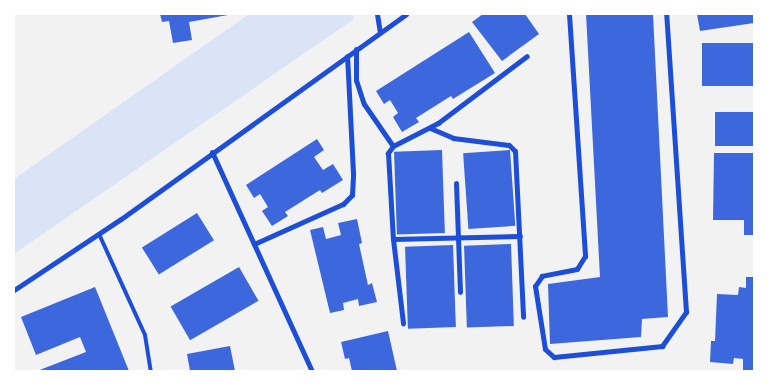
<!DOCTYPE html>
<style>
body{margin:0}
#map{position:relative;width:768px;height:385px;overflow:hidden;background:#f2f2f2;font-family:Montserrat,sans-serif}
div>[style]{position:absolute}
.green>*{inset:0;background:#dbe4f7}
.building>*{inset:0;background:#3d67dc;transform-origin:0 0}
.service>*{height:4px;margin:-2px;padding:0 2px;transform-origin:2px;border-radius:2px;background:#1d4ed8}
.minor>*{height:5px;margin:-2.5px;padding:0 2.5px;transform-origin:2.5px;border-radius:2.5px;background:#1d4ed8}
span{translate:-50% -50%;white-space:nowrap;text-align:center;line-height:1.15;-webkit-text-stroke:4px #fff;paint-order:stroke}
.frame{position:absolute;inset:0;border:15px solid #fff;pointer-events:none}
</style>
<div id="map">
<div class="green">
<div style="clip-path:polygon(249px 14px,353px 14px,354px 19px,14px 254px,14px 179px)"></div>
</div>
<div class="building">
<div style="clip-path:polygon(160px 14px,228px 14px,228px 15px,189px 22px,192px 40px,173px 43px,169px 21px,162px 22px)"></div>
<div style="clip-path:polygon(483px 14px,525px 14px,539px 34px,502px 61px,472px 22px)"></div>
<div style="clip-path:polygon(586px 14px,653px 14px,668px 317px,642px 319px,641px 337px,550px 344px,548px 284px,600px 277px)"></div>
<div style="clip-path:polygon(697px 14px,754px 14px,754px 23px,700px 31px)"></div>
<div style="clip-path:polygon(469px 32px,495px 73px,453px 99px,451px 96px,416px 118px,419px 122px,402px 132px,393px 117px,398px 113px,390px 100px,384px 104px,376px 91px)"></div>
<div style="left:754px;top:43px;width:43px;height:52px;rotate:90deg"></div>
<div style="left:754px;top:112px;width:34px;height:39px;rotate:90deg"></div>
<div style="clip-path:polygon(317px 139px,324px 150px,314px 157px,323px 170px,333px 164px,343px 180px,322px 193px,320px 190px,285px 212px,288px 216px,272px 226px,262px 211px,268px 207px,260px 194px,254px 198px,246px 185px)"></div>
<div style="left:442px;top:150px;width:83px;height:48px;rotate:88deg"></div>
<div style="left:510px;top:150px;width:76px;height:47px;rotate:86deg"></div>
<div style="clip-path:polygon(714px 153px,754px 153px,754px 235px,744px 235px,744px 220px,713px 220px)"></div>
<div style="left:197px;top:213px;width:32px;height:65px;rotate:58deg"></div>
<div style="clip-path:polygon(357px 219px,362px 243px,359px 244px,368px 285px,372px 283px,377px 302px,359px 306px,358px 299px,343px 303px,344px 310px,330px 313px,310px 230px,323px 227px,326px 239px,341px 235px,338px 223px)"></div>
<div style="left:511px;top:244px;width:82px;height:47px;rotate:88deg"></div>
<div style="left:453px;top:245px;width:82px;height:48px;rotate:88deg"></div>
<div style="left:239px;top:267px;width:39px;height:79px;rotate:60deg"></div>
<div style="clip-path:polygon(746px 277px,754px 277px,754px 371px,743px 371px,743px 359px,734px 358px,733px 364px,710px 362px,711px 341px,715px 341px,717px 294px,738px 295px,739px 287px,746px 288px)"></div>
<div style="clip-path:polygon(95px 287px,129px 371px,37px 371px,86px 352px,80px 337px,36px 355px,21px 317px)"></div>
<div style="clip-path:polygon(388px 331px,397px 371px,352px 371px,349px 358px,345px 359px,341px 342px)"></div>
<div style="clip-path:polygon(230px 346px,235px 371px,190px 371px,187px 354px)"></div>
</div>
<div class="service">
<div style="left:99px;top:234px;width:111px;rotate:65.5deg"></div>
<div style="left:145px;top:335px;width:36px;rotate:81deg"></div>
</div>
<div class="minor">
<div style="left:377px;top:14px;width:18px;rotate:81deg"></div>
<div style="left:569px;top:14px;width:243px;rotate:86.2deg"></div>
<div style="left:585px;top:256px;width:15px;rotate:122deg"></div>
<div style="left:577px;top:269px;width:36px;rotate:169deg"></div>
<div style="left:542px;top:276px;width:12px;rotate:125deg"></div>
<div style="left:535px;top:286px;width:64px;rotate:81deg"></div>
<div style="left:545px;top:349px;width:12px;rotate:42deg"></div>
<div style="left:554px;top:357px;width:109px;rotate:-5.8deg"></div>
<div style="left:662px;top:346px;width:42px;rotate:-54.8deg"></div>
<div style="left:686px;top:312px;width:299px;rotate:-93.8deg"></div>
<div style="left:356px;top:49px;width:31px;rotate:90deg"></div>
<div style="left:356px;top:80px;width:25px;rotate:72deg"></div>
<div style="left:364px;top:104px;width:51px;rotate:55.4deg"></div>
<div style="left:393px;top:146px;width:51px;rotate:-27.1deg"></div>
<div style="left:438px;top:123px;width:111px;rotate:-37deg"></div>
<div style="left:430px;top:128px;width:25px;rotate:23deg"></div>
<div style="left:453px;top:138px;width:56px;rotate:7.1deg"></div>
<div style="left:509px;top:145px;width:8px;rotate:45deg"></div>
<div style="left:515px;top:151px;width:166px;rotate:87.2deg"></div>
<div style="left:393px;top:146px;width:9px;rotate:126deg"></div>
<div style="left:388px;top:153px;width:86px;rotate:86.7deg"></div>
<div style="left:393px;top:239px;width:85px;rotate:83.2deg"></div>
<div style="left:212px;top:152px;width:241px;rotate:65.5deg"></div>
<div style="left:456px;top:183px;width:109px;rotate:87.9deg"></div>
<div style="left:393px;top:239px;width:127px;rotate:-1.4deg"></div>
<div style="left:254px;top:244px;width:98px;rotate:-24.2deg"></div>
<div style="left:343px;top:204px;width:13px;rotate:-45deg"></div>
<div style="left:352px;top:195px;width:22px;rotate:-87deg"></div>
<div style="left:353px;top:173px;width:117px;rotate:-92.9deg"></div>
<div style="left:14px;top:290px;width:128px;rotate:-33.6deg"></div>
<div style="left:121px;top:219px;width:351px;rotate:-35.7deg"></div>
</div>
<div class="frame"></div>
</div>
